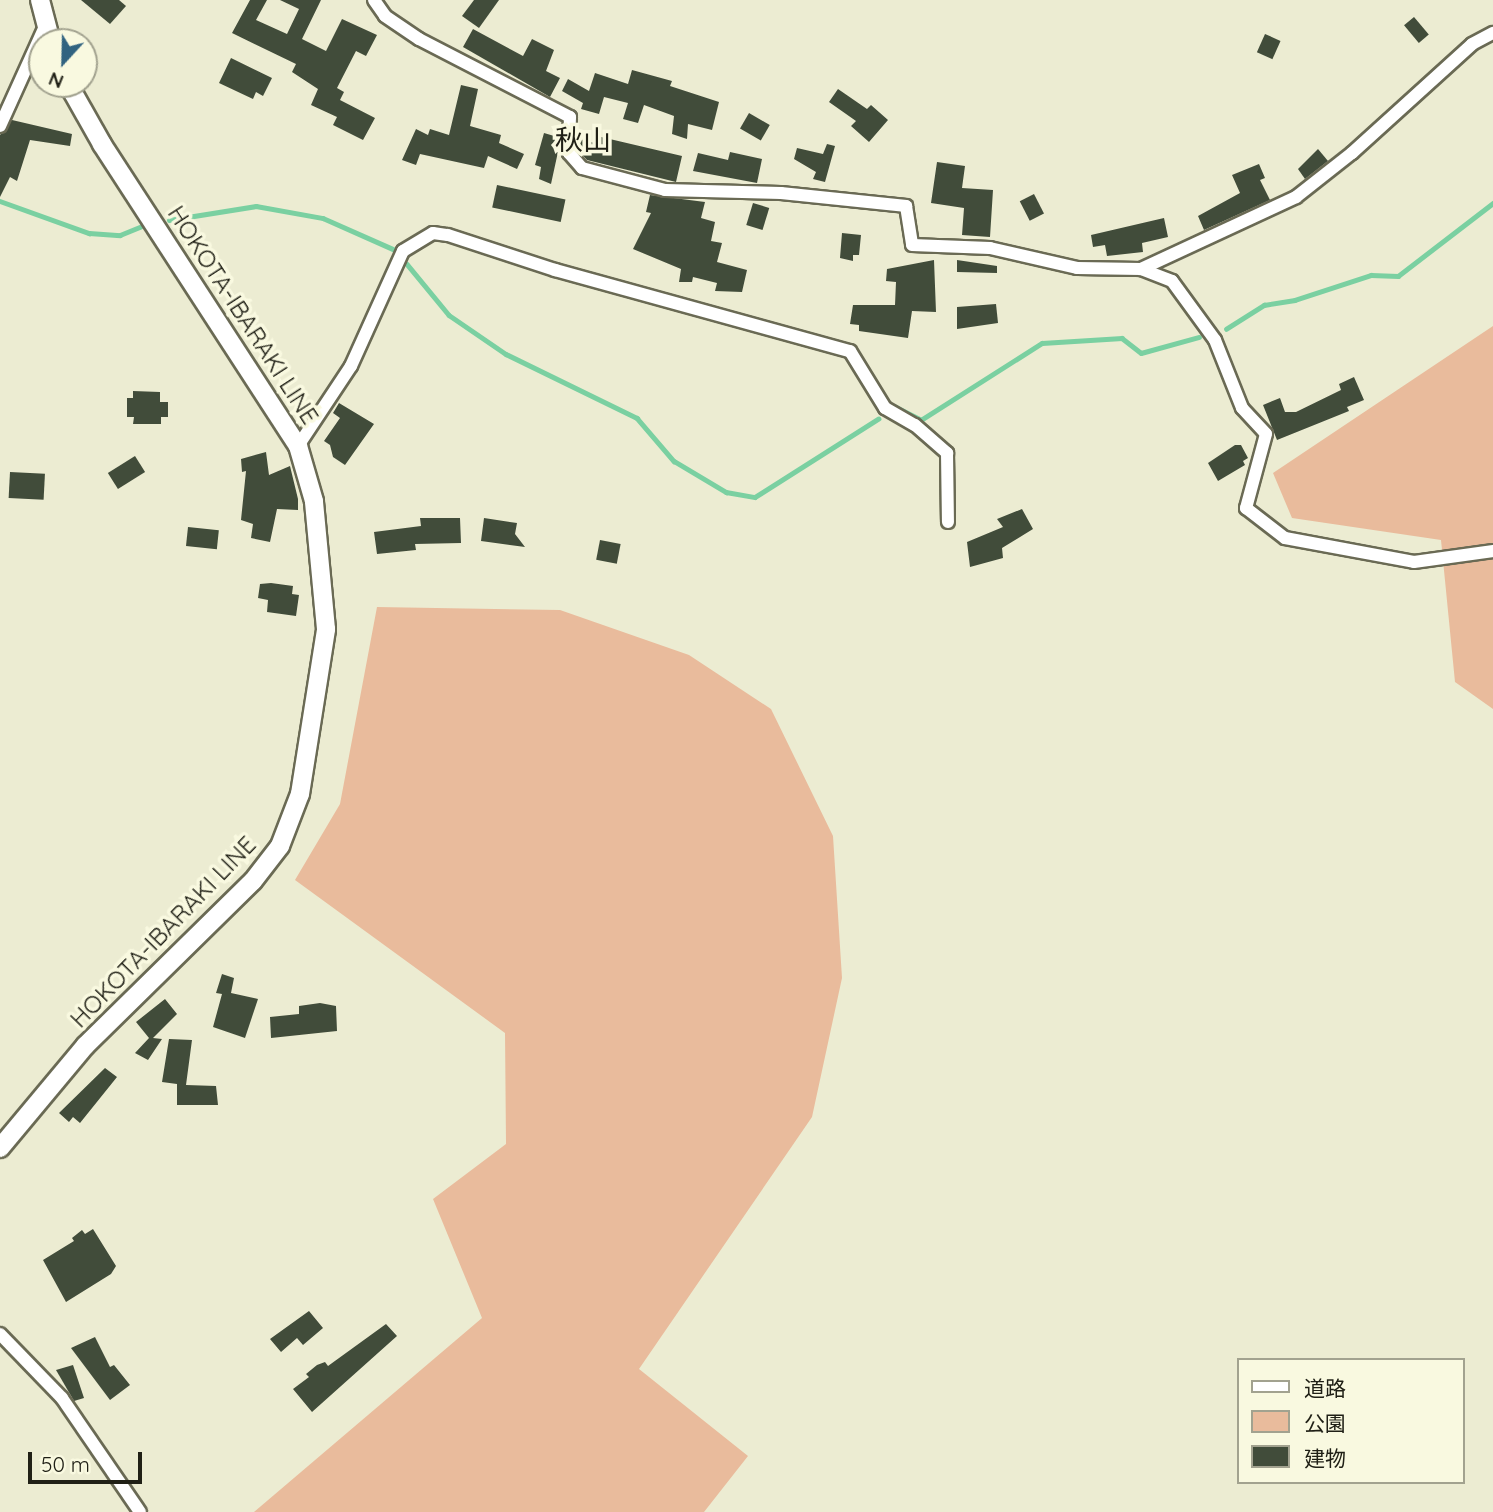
<!DOCTYPE html>
<meta charset="utf-8">
<style>
body{margin:0}
#map{position:relative;width:1493px;height:1512px;overflow:hidden;background:#ececd2;font-family:Quicksand,"Noto Sans JP",sans-serif}
div>[style]{position:absolute}
.green>*{inset:0;background:#e9bb9c}
.stream>*{height:4.5px;margin:-2.25px;padding:0 2.25px;transform-origin:2.25px;border-radius:2.25px;background:#7ad0a1}
.building>*{inset:0;background:#414c3a;transform-origin:0 0}
.roads{filter:drop-shadow(2px 0 #6a6a54) drop-shadow(-2px 0 #6a6a54) drop-shadow(0 2px #6a6a54) drop-shadow(0 -2px #6a6a54)}
.street>*{height:12px;margin:-6px;padding:0 6px;transform-origin:6px;border-radius:6px;background:#fff}
.secondary>*{height:18px;margin:-9px;padding:0 9px;transform-origin:9px;border-radius:9px;background:#fff}
span{translate:-50% -50%;white-space:nowrap;text-align:center;line-height:1.15;-webkit-text-stroke:7px #f9f9e0;paint-order:stroke}
.street-label{font-size:24px;color:#202016}
.quarter-label{font-size:28px;color:#202016}
.legend{position:absolute;left:1237px;top:1358px;width:228px;height:126px;box-sizing:border-box;background:#f9f9e0;border:2px solid #a2a28f;margin:0;padding:9px 12px;list-style:none;font-size:21px;color:#202016}
.legend li{display:flex;align-items:center;gap:14px;height:35px}
.legend b{width:35px;border:2px solid #a2a28f}
.north{position:absolute;left:28px;top:28px;width:70px;height:70px;box-sizing:border-box;background:#f9f9e0;border:2px solid #a2a28f;border-radius:50%;rotate:202deg;font-size:19px;font-weight:700;line-height:28px;text-align:center;color:#202016}
.north::after{content:'';display:block;margin:auto;width:24px;height:32px;background:#316380;clip-path:polygon(50% 0,100% 100%,50% 72%,0 100%)}
.scale{position:absolute;left:28px;top:1452px;width:114px;height:32px;box-sizing:border-box;border:4px solid #202016;border-top:0;padding-left:9px;font-size:21px;line-height:24px;white-space:nowrap;color:#202016;-webkit-text-stroke:5px #f9f9e0;paint-order:stroke}
</style>
<div id="map">
<div class="green">
<div style="clip-path:polygon(1493px 326px,1493px 709px,1455px 682px,1441px 540px,1292px 518px,1273px 473px)"></div>
<div style="clip-path:polygon(377px 607px,560px 610px,689px 655px,771px 709px,833px 836px,842px 978px,812px 1117px,639px 1369px,748px 1456px,704px 1512px,254px 1512px,482px 1318px,433px 1199px,506px 1144px,505px 1033px,295px 880px,340px 804px)"></div>
</div>
<div class="stream">
<div style="left:0;top:201px;width:95px;rotate:19.8deg"></div>
<div style="left:89px;top:233px;width:31px;rotate:4deg"></div>
<div style="left:120px;top:235px;width:22px;rotate:-22deg"></div>
<div style="left:169px;top:220px;width:88px;rotate:-9.1deg"></div>
<div style="left:256px;top:206px;width:68px;rotate:10.2deg"></div>
<div style="left:323px;top:218px;width:77px;rotate:23.9deg"></div>
<div style="left:407px;top:264px;width:66px;rotate:50.5deg"></div>
<div style="left:449px;top:315px;width:69px;rotate:34.4deg"></div>
<div style="left:506px;top:354px;width:146px;rotate:26deg"></div>
<div style="left:637px;top:418px;width:57px;rotate:49.3deg"></div>
<div style="left:674px;top:461px;width:61px;rotate:30.8deg"></div>
<div style="left:726px;top:492px;width:29px;rotate:10deg"></div>
<div style="left:755px;top:497px;width:146px;rotate:-32.4deg"></div>
<div style="left:1226px;top:329px;width:45px;rotate:-32.3deg"></div>
<div style="left:1264px;top:305px;width:31px;rotate:-9deg"></div>
<div style="left:1295px;top:300px;width:80px;rotate:-18.2deg"></div>
<div style="left:1371px;top:275px;width:27px;rotate:2deg"></div>
<div style="left:1398px;top:276px;width:120px;rotate:-37.5deg"></div>
<div style="left:894px;top:406px;width:30px;rotate:27deg"></div>
<div style="left:921px;top:420px;width:143px;rotate:-32.5deg"></div>
<div style="left:1042px;top:343px;width:80px;rotate:-3.6deg"></div>
<div style="left:1122px;top:338px;width:24px;rotate:38deg"></div>
<div style="left:1141px;top:353px;width:60px;rotate:-15.4deg"></div>
</div>
<div class="building">
<div style="clip-path:polygon(81px 0,119px 0,126px 6px,110px 24px)"></div>
<div style="clip-path:polygon(250px 0,267px 0,256px 20px,287px 34px,299px 9px,280px 0,321px 0,302px 39px,326px 51px,342px 19px,377px 35px,366px 56px,356px 51px,337px 88px,344px 92px,340px 100px,375px 118px,363px 140px,333px 125px,337px 117px,311px 105px,318px 89px,292px 72px,296px 64px,232px 33px)"></div>
<div style="clip-path:polygon(474px 0,499px 0,479px 28px,462px 16px)"></div>
<div style="left:1414px;top:17px;width:23px;height:13px;rotate:50deg"></div>
<div style="clip-path:polygon(473px 29px,523px 56px,532px 39px,554px 50px,546px 71px,560px 78px,550px 97px,463px 47px)"></div>
<div style="left:1265px;top:34px;width:17px;height:20px;rotate:24deg"></div>
<div style="clip-path:polygon(231px 58px,272px 78px,263px 96px,256px 92px,253px 99px,219px 83px)"></div>
<div style="clip-path:polygon(632px 70px,672px 81px,670px 86px,719px 102px,712px 130px,688px 124px,687px 139px,672px 134px,674px 116px,644px 105px,638px 123px,623px 119px,628px 103px,604px 97px,599px 114px,581px 109px,583px 103px,562px 91px,568px 79px,589px 91px,595px 73px,628px 84px)"></div>
<div style="clip-path:polygon(461px 85px,478px 89px,470px 126px,501px 135px,499px 143px,524px 154px,517px 169px,488px 156px,484px 168px,420px 154px,416px 165px,402px 160px,416px 129px,428px 135px,430px 129px,449px 135px)"></div>
<div style="clip-path:polygon(838px 89px,867px 109px,871px 105px,888px 120px,869px 142px,851px 126px,856px 121px,829px 102px)"></div>
<div style="left:749px;top:113px;width:24px;height:18px;rotate:30deg"></div>
<div style="clip-path:polygon(12px 120px,72px 134px,70px 146px,30px 140px,17px 181px,10px 177px,0 197px,0 135px)"></div>
<div style="clip-path:polygon(544px 133px,561px 138px,551px 184px,539px 179px,541px 167px,535px 165px)"></div>
<div style="clip-path:polygon(597px 136px,682px 156px,676px 182px,587px 160px,578px 150px,580px 139px,595px 143px)"></div>
<div style="clip-path:polygon(827px 144px,835px 146px,825px 182px,813px 179px,816px 172px,794px 159px,797px 148px,823px 154px)"></div>
<div style="clip-path:polygon(1318px 149px,1328px 161px,1305px 179px,1298px 169px)"></div>
<div style="clip-path:polygon(730px 152px,762px 159px,757px 183px,693px 171px,698px 153px,728px 160px)"></div>
<div style="clip-path:polygon(937px 162px,965px 166px,962px 188px,993px 190px,990px 237px,962px 235px,964px 208px,931px 203px)"></div>
<div style="clip-path:polygon(1259px 164px,1265px 178px,1260px 180px,1270px 200px,1204px 230px,1198px 216px,1240px 193px,1232px 175px)"></div>
<div style="left:497px;top:185px;width:70px;height:23px;rotate:12deg"></div>
<div style="left:1034px;top:194px;width:22px;height:16px;rotate:63deg"></div>
<div style="clip-path:polygon(650px 195px,705px 202px,701px 218px,715px 222px,711px 241px,722px 243px,717px 262px,747px 270px,742px 292px,715px 291px,717px 283px,693px 277px,692px 282px,679px 282px,681px 269px,633px 249px,651px 213px,646px 212px)"></div>
<div style="left:753px;top:203px;width:17px;height:23px;rotate:17deg"></div>
<div style="clip-path:polygon(1164px 218px,1168px 237px,1142px 243px,1143px 252px,1107px 256px,1105px 245px,1093px 247px,1091px 235px)"></div>
<div style="clip-path:polygon(842px 233px,861px 235px,859px 255px,853px 255px,853px 261px,840px 258px)"></div>
<div style="clip-path:polygon(934px 260px,936px 312px,912px 311px,908px 338px,859px 331px,859px 325px,850px 324px,853px 305px,895px 305px,896px 282px,886px 281px,887px 269px)"></div>
<div style="clip-path:polygon(957px 260px,997px 266px,997px 273px,957px 272px)"></div>
<div style="clip-path:polygon(996px 304px,998px 323px,957px 329px,957px 307px)"></div>
<div style="clip-path:polygon(1354px 377px,1364px 400px,1347px 407px,1349px 411px,1277px 440px,1263px 405px,1280px 398px,1285px 412px,1296px 412px,1341px 390px,1339px 384px)"></div>
<div style="clip-path:polygon(133px 391px,160px 392px,160px 402px,168px 402px,168px 417px,161px 417px,161px 424px,133px 424px,134px 417px,127px 417px,127px 398px,133px 398px)"></div>
<div style="clip-path:polygon(339px 403px,374px 424px,345px 465px,333px 457px,330px 445px,324px 441px,340px 418px,333px 413px)"></div>
<div style="clip-path:polygon(1235px 445px,1241px 445px,1248px 458px,1243px 461px,1245px 465px,1218px 481px,1208px 463px)"></div>
<div style="clip-path:polygon(266px 452px,269px 475px,290px 466px,298px 499px,298px 510px,277px 509px,270px 542px,251px 538px,253px 524px,241px 520px,246px 471px,242px 472px,241px 459px)"></div>
<div style="left:135px;top:456px;width:19px;height:32px;rotate:58deg"></div>
<div style="left:10px;top:472px;width:35px;height:26px;rotate:3deg"></div>
<div style="clip-path:polygon(1022px 509px,1033px 529px,1002px 548px,1003px 558px,970px 567px,967px 542px,1003px 527px,997px 519px)"></div>
<div style="clip-path:polygon(420px 518px,460px 518px,461px 543px,415px 544px,416px 550px,377px 554px,374px 532px,421px 526px)"></div>
<div style="clip-path:polygon(484px 518px,517px 523px,515px 534px,525px 547px,481px 541px)"></div>
<div style="left:188px;top:527px;width:31px;height:19px;rotate:6deg"></div>
<div style="left:600px;top:540px;width:21px;height:20px;rotate:11deg"></div>
<div style="clip-path:polygon(271px 583px,293px 586px,292px 594px,299px 595px,296px 616px,267px 612px,268px 600px,258px 598px,260px 584px)"></div>
<div style="clip-path:polygon(222px 974px,234px 978px,231px 993px,258px 999px,245px 1038px,213px 1027px,222px 994px,216px 993px)"></div>
<div style="clip-path:polygon(165px 999px,177px 1014px,153px 1038px,162px 1039px,148px 1060px,135px 1053px,149px 1038px,136px 1022px)"></div>
<div style="clip-path:polygon(320px 1003px,336px 1006px,337px 1031px,271px 1038px,270px 1017px,299px 1014px,299px 1006px)"></div>
<div style="clip-path:polygon(169px 1039px,192px 1040px,186px 1085px,216px 1086px,218px 1105px,177px 1105px,177px 1084px,162px 1082px)"></div>
<div style="clip-path:polygon(105px 1068px,117px 1077px,80px 1123px,73px 1117px,69px 1122px,59px 1113px)"></div>
<div style="clip-path:polygon(93px 1229px,116px 1266px,111px 1274px,66px 1302px,43px 1260px,74px 1241px,72px 1238px,82px 1230px,85px 1234px)"></div>
<div style="clip-path:polygon(309px 1311px,323px 1328px,303px 1345px,297px 1338px,281px 1352px,270px 1339px)"></div>
<div style="clip-path:polygon(386px 1324px,397px 1336px,312px 1412px,293px 1389px,309px 1377px,306px 1374px,317px 1365px,325px 1362px,328px 1366px)"></div>
<div style="clip-path:polygon(95px 1337px,110px 1367px,114px 1365px,130px 1385px,110px 1400px,71px 1348px)"></div>
<div style="clip-path:polygon(73px 1365px,84px 1398px,74px 1401px,56px 1370px)"></div>
</div>
<div class="roads">
<div class="street">
<div style="left:374px;top:0;width:19px;rotate:55deg"></div>
<div style="left:385px;top:16px;width:41px;rotate:34.1deg"></div>
<div style="left:419px;top:39px;width:170px;rotate:27.3deg"></div>
<div style="left:570px;top:117px;width:36px;rotate:92deg"></div>
<div style="left:569px;top:153px;width:20px;rotate:49deg"></div>
<div style="left:582px;top:168px;width:86px;rotate:14.8deg"></div>
<div style="left:665px;top:190px;width:116px;rotate:1.5deg"></div>
<div style="left:781px;top:193px;width:126px;rotate:5.9deg"></div>
<div style="left:906px;top:206px;width:39px;rotate:81deg"></div>
<div style="left:912px;top:245px;width:78px;rotate:2.2deg"></div>
<div style="left:990px;top:248px;width:89px;rotate:12.9deg"></div>
<div style="left:1077px;top:268px;width:64px;rotate:0.9deg"></div>
<div style="left:1141px;top:269px;width:33px;rotate:21deg"></div>
<div style="left:1172px;top:281px;width:73px;rotate:53.9deg"></div>
<div style="left:1215px;top:340px;width:73px;rotate:68.3deg"></div>
<div style="left:1242px;top:408px;width:35px;rotate:47deg"></div>
<div style="left:1266px;top:434px;width:77px;rotate:105.1deg"></div>
<div style="left:1246px;top:508px;width:49px;rotate:37.6deg"></div>
<div style="left:1285px;top:538px;width:131px;rotate:10.5deg"></div>
<div style="left:1414px;top:562px;width:80px;rotate:-7.9deg"></div>
<div style="left:0;top:126px;width:112px;rotate:-65.7deg"></div>
<div style="left:1141px;top:269px;width:171px;rotate:-24.9deg"></div>
<div style="left:1296px;top:197px;width:71px;rotate:-38.2deg"></div>
<div style="left:1352px;top:153px;width:162px;rotate:-42.2deg"></div>
<div style="left:1472px;top:44px;width:24px;rotate:-28deg"></div>
<div style="left:298px;top:446px;width:96px;rotate:-56.5deg"></div>
<div style="left:351px;top:366px;width:126px;rotate:-65.7deg"></div>
<div style="left:403px;top:251px;width:35px;rotate:-31deg"></div>
<div style="left:433px;top:233px;width:15px;rotate:8deg"></div>
<div style="left:448px;top:235px;width:113px;rotate:18.1deg"></div>
<div style="left:555px;top:270px;width:306px;rotate:15.4deg"></div>
<div style="left:850px;top:351px;width:67px;rotate:58.4deg"></div>
<div style="left:885px;top:408px;width:34px;rotate:30deg"></div>
<div style="left:915px;top:425px;width:43px;rotate:41.2deg"></div>
<div style="left:947px;top:453px;width:69px;rotate:89.2deg"></div>
<div style="left:0;top:1334px;width:89px;rotate:45.9deg"></div>
<div style="left:62px;top:1398px;width:138px;rotate:55.6deg"></div>
</div>
<div class="secondary">
<div style="left:40px;top:0;width:43px;rotate:75.3deg"></div>
<div style="left:0;top:1148px;width:133px;rotate:-50.2deg"></div>
<div style="left:85px;top:1046px;width:235px;rotate:-44.5deg"></div>
<div style="left:253px;top:881px;width:44px;rotate:-52.4deg"></div>
<div style="left:280px;top:846px;width:56px;rotate:-69deg"></div>
<div style="left:300px;top:794px;width:167px;rotate:-81deg"></div>
<div style="left:326px;top:629px;width:129px;rotate:-95.4deg"></div>
<div style="left:314px;top:501px;width:57px;rotate:-106.2deg"></div>
<div style="left:298px;top:446px;width:360px;rotate:-123deg"></div>
<div style="left:102px;top:144px;width:69px;rotate:-119.5deg"></div>
</div>
</div>
<div class="street-label">
<span style="left:243px;top:315px;rotate:57deg">HOKOTA-IBARAKI LINE</span>
<span style="left:163px;top:932px;rotate:-46deg">HOKOTA-IBARAKI LINE</span>
</div>
<div class="quarter-label">
<span style="left:583px;top:140px">秋山</span>
</div>
<ul class="legend">
<li><b style="height:9px;background:#fff"></b>道路</li>
<li><b style="height:19px;background:#e9bb9c"></b>公園</li>
<li><b style="height:19px;background:#414c3a"></b>建物</li>
</ul>
<div class="north">N</div>
<div class="scale">50 m</div>
</div>
